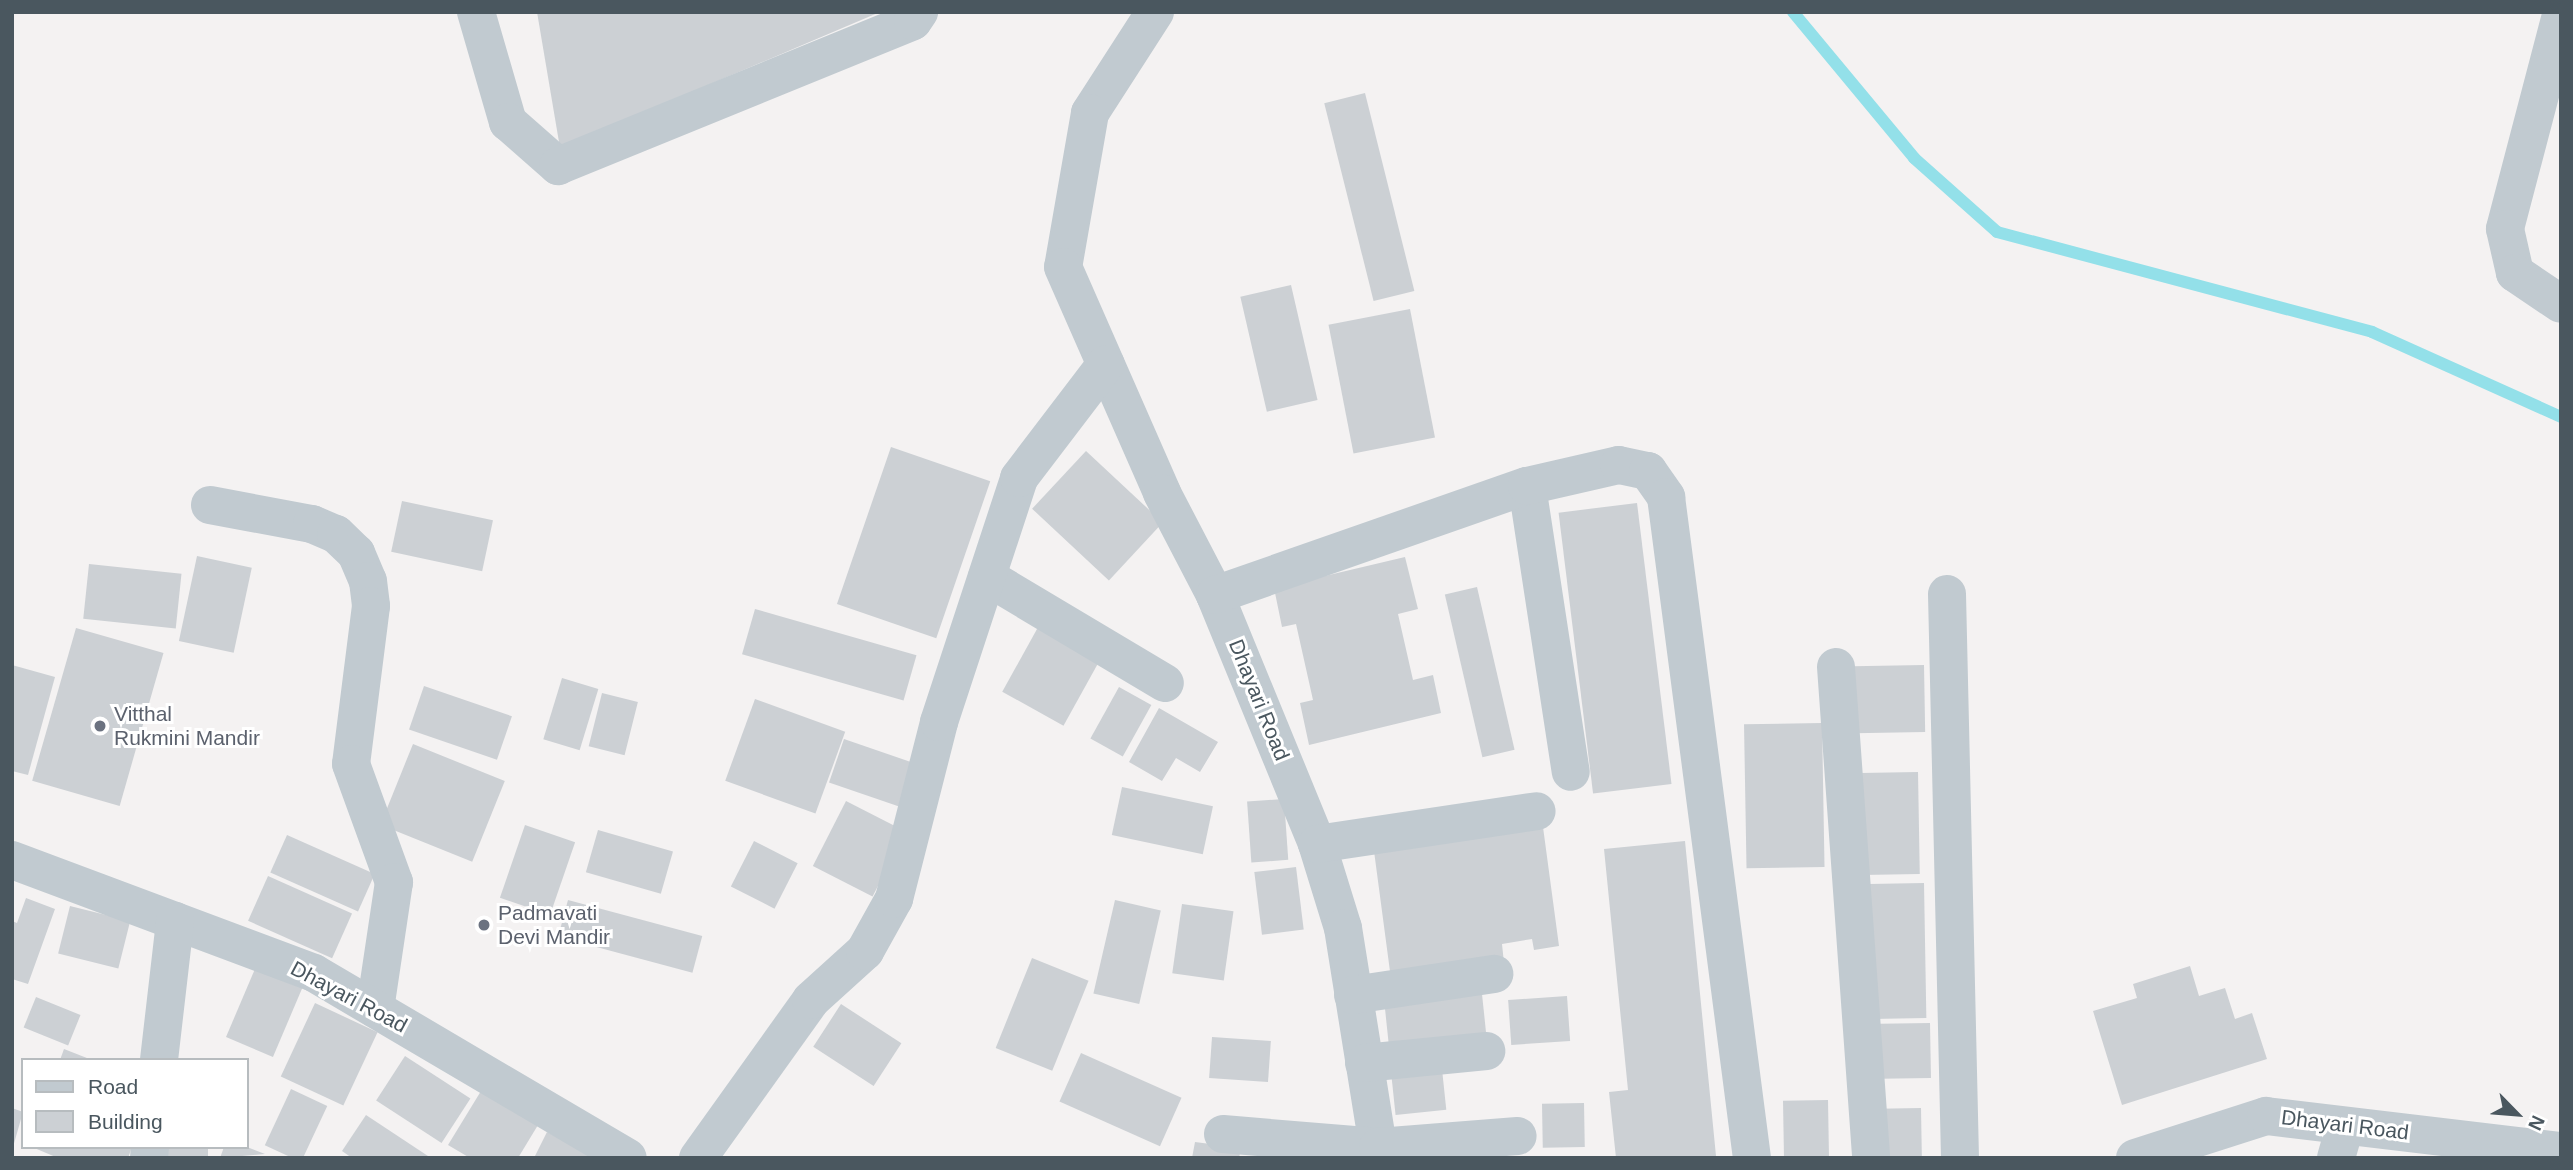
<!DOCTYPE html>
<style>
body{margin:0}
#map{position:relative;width:2573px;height:1170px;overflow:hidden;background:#f4f2f2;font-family:Helvetica,sans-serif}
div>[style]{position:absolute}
.stream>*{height:12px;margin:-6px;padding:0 6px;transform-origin:6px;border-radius:6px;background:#93e0e9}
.building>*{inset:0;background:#ccd0d4;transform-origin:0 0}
.minor>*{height:38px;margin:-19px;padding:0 19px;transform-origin:19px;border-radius:19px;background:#c1cad0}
.dots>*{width:19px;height:19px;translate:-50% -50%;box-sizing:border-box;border:4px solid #fff;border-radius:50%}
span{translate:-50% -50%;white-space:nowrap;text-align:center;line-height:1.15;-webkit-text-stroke:6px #fff;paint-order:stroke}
.street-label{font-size:21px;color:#4a575f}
.worship-label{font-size:21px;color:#5b616d}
.left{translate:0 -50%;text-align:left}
.frame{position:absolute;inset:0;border:14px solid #4a575f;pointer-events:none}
.legend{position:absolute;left:21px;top:1058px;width:228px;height:91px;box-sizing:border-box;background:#fff;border:2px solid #b7bcbf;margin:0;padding:9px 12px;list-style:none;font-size:21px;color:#4a575f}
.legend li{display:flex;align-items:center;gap:14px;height:35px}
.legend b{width:35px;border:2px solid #b7bcbf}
.north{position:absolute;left:2482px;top:1079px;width:70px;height:70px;-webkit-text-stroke:5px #fff;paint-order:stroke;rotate:115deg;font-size:19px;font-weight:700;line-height:28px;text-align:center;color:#4a575f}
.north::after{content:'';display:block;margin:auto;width:24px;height:32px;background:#4a575f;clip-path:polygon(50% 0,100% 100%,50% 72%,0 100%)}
</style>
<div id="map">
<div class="stream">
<div style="left:1793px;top:12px;width:190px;rotate:50.3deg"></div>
<div style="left:1914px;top:158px;width:111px;rotate:41.7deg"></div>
<div style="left:1997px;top:232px;width:388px;rotate:14.9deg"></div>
<div style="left:2372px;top:332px;width:207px;rotate:24.2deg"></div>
</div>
<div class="building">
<div style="clip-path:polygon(537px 12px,880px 12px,560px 148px)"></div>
<div style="left:1365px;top:93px;width:204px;height:42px;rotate:76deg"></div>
<div style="left:1291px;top:285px;width:118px;height:52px;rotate:77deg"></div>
<div style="left:1410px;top:309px;width:131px;height:83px;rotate:79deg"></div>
<div style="left:891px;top:447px;width:105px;height:166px;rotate:19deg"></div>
<div style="left:1086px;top:451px;width:105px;height:79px;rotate:43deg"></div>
<div style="left:402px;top:501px;width:93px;height:52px;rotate:12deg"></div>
<div style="left:1637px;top:503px;width:283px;height:79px;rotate:83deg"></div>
<div style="left:197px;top:556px;width:56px;height:87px;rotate:12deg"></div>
<div style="clip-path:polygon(1405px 557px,1418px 609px,1398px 614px,1413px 680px,1433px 675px,1441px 713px,1309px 745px,1300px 703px,1313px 700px,1296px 624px,1282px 627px,1274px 588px)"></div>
<div style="left:89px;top:564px;width:93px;height:55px;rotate:6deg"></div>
<div style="left:1477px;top:587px;width:167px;height:33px;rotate:77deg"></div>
<div style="left:755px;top:609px;width:168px;height:47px;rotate:16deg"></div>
<div style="left:1042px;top:620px;width:70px;height:82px;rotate:29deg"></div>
<div style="left:76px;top:628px;width:91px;height:159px;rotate:16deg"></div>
<div style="clip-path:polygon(12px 665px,55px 677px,28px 775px,12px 771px)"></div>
<div style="left:1924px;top:665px;width:67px;height:71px;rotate:89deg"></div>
<div style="left:562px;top:678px;width:38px;height:64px;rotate:17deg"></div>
<div style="left:424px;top:686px;width:93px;height:46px;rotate:19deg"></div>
<div style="left:1119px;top:687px;width:37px;height:59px;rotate:29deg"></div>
<div style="left:602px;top:693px;width:37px;height:55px;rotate:14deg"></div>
<div style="left:755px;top:699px;width:96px;height:87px;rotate:20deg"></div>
<div style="clip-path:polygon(1159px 708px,1218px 742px,1200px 772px,1176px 758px,1162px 781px,1129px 762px)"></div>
<div style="left:1822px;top:723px;width:144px;height:78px;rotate:89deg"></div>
<div style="left:844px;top:739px;width:81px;height:46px;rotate:19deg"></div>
<div style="left:413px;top:744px;width:99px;height:87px;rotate:22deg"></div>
<div style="left:1918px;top:772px;width:102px;height:58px;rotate:89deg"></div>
<div style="left:1122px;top:787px;width:93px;height:49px;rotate:12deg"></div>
<div style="left:1284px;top:799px;width:61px;height:37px;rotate:86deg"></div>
<div style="left:846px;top:801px;width:67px;height:73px;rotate:27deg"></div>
<div style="left:525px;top:825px;width:53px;height:77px;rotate:19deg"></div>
<div style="clip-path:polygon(1543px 827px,1559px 946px,1534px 950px,1532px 939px,1502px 944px,1504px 963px,1391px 979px,1374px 851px)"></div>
<div style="left:598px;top:830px;width:78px;height:44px;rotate:16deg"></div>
<div style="left:287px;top:835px;width:96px;height:41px;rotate:24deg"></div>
<div style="left:754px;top:841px;width:49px;height:51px;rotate:27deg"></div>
<div style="clip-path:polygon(1685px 841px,1716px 1156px,1616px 1158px,1609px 1092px,1628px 1090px,1604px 849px)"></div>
<div style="left:1296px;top:867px;width:63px;height:42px;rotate:83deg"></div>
<div style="left:268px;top:876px;width:92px;height:49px;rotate:24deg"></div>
<div style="left:1924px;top:883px;width:135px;height:55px;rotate:89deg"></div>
<div style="clip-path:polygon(26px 898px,55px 909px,28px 984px,12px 979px,12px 921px,17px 923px)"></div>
<div style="left:568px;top:900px;width:139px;height:38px;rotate:15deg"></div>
<div style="left:1115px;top:900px;width:47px;height:96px;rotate:13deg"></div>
<div style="left:1182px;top:904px;width:52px;height:70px;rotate:8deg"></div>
<div style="left:70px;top:906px;width:62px;height:49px;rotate:14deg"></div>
<div style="left:260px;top:957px;width:51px;height:87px;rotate:23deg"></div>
<div style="left:1032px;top:958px;width:61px;height:97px;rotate:22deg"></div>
<div style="clip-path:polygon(2190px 966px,2199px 996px,2225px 988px,2235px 1019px,2252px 1013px,2267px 1059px,2122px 1105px,2093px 1011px,2137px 998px,2133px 984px)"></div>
<div style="left:1482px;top:994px;width:44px;height:98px;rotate:84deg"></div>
<div style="left:1567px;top:996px;width:45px;height:59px;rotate:86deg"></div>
<div style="left:36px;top:997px;width:48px;height:33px;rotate:22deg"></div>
<div style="left:315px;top:1003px;width:69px;height:81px;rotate:25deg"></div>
<div style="left:841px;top:1004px;width:72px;height:51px;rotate:33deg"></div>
<div style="left:1930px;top:1023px;width:55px;height:50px;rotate:89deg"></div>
<div style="left:1212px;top:1037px;width:59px;height:41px;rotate:4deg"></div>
<div style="clip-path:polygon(64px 1049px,92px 1060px,60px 1060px)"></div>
<div style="left:1081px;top:1053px;width:110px;height:53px;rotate:24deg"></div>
<div style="left:405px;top:1056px;width:78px;height:53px;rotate:33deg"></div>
<div style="left:1442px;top:1069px;width:41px;height:51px;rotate:84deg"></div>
<div style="left:291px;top:1089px;width:40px;height:62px;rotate:25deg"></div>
<div style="clip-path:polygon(481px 1091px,538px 1125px,518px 1158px,470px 1158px,448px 1145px)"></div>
<div style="left:1828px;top:1100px;width:58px;height:45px;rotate:89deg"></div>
<div style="left:1584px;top:1103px;width:44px;height:42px;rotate:89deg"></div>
<div style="clip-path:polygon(12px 1108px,23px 1112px,13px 1147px,12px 1147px)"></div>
<div style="left:1921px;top:1108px;width:50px;height:43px;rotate:89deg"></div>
<div style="clip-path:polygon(366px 1115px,431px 1158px,352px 1158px,342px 1151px)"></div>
<div style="clip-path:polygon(547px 1132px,598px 1158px,534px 1158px)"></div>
<div style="clip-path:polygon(1195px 1142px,1241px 1148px,1239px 1158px,1192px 1158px)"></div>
<div style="clip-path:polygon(32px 1147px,132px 1147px,128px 1158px,58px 1158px)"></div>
<div style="left:161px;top:1147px;width:47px;height:11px"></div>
<div style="clip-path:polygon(224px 1147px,247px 1147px,265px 1154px,220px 1158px)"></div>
</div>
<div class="minor">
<div style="left:476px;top:12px;width:115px;rotate:73.8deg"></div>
<div style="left:508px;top:122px;width:67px;rotate:41.3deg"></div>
<div style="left:558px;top:166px;width:383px;rotate:-22.2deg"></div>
<div style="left:913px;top:21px;width:11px;rotate:-56deg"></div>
<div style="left:1155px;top:12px;width:120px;rotate:122.8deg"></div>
<div style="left:1090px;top:113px;width:156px;rotate:99.9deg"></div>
<div style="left:1063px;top:267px;width:247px;rotate:66.3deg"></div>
<div style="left:1162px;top:493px;width:115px;rotate:62.5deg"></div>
<div style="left:1215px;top:595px;width:269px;rotate:67.7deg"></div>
<div style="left:1317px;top:844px;width:88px;rotate:72.8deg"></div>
<div style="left:1343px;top:928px;width:233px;rotate:80.9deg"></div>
<div style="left:2561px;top:15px;width:221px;rotate:104.7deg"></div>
<div style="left:2505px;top:229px;width:45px;rotate:77.2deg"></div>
<div style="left:2515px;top:273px;width:55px;rotate:34deg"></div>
<div style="left:1527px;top:486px;width:289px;rotate:81.3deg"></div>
<div style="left:210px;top:505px;width:104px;rotate:10.6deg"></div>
<div style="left:312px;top:524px;width:26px;rotate:23deg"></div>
<div style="left:336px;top:534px;width:28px;rotate:44deg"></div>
<div style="left:356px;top:553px;width:30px;rotate:67deg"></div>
<div style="left:368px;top:581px;width:25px;rotate:83deg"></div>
<div style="left:371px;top:606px;width:159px;rotate:97.2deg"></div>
<div style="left:351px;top:764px;width:126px;rotate:70deg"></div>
<div style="left:394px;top:882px;width:128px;rotate:98.5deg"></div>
<div style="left:987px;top:577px;width:207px;rotate:30.8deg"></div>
<div style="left:1947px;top:594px;width:564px;rotate:88.68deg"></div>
<div style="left:1215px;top:595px;width:330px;rotate:-19.3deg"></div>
<div style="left:1527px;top:486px;width:94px;rotate:-12.9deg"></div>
<div style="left:1619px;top:465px;width:30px;rotate:12deg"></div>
<div style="left:1648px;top:471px;width:32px;rotate:55deg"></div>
<div style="left:1666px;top:497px;width:667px;rotate:82.59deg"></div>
<div style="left:1836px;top:667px;width:492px;rotate:85.9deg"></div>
<div style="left:1317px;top:844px;width:222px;rotate:-8.5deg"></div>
<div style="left:12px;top:860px;width:322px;rotate:20.5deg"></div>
<div style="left:314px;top:973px;width:364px;rotate:30.5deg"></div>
<div style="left:1353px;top:995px;width:143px;rotate:-8.5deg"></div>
<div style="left:159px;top:1060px;width:140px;rotate:-83.4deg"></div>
<div style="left:1364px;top:1063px;width:123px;rotate:-5.6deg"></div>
<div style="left:1223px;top:1134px;width:156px;rotate:4.8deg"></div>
<div style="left:1378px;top:1147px;width:140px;rotate:-4.5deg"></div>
<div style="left:149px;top:1158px;width:11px;rotate:-85deg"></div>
<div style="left:698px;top:1158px;width:194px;rotate:-54.4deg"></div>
<div style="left:811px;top:1000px;width:73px;rotate:-42.2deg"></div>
<div style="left:865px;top:951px;width:60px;rotate:-60.9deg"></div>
<div style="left:894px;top:899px;width:183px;rotate:-75.7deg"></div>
<div style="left:939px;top:722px;width:257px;rotate:-71.8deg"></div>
<div style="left:1019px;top:478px;width:143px;rotate:-52.7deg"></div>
<div style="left:2135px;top:1158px;width:138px;rotate:-17.8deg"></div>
<div style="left:2266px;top:1116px;width:297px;rotate:6.8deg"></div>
<div style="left:2336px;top:1158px;width:33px;rotate:-74deg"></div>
</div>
<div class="dots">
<div style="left:100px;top:726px;background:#6b7280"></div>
<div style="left:484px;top:925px;background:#6b7280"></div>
</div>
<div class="street-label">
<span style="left:1259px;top:700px;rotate:68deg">Dhayari Road</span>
<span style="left:349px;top:997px;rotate:28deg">Dhayari Road</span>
<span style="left:2345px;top:1125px;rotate:7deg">Dhayari Road</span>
</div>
<div class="worship-label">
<span class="left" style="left:114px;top:726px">Vitthal<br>Rukmini Mandir</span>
<span class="left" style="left:498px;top:925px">Padmavati<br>Devi Mandir</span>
</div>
<div class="frame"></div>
<ul class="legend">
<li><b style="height:9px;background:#c1cad0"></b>Road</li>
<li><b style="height:19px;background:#ccd0d4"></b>Building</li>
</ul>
<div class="north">N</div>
</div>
